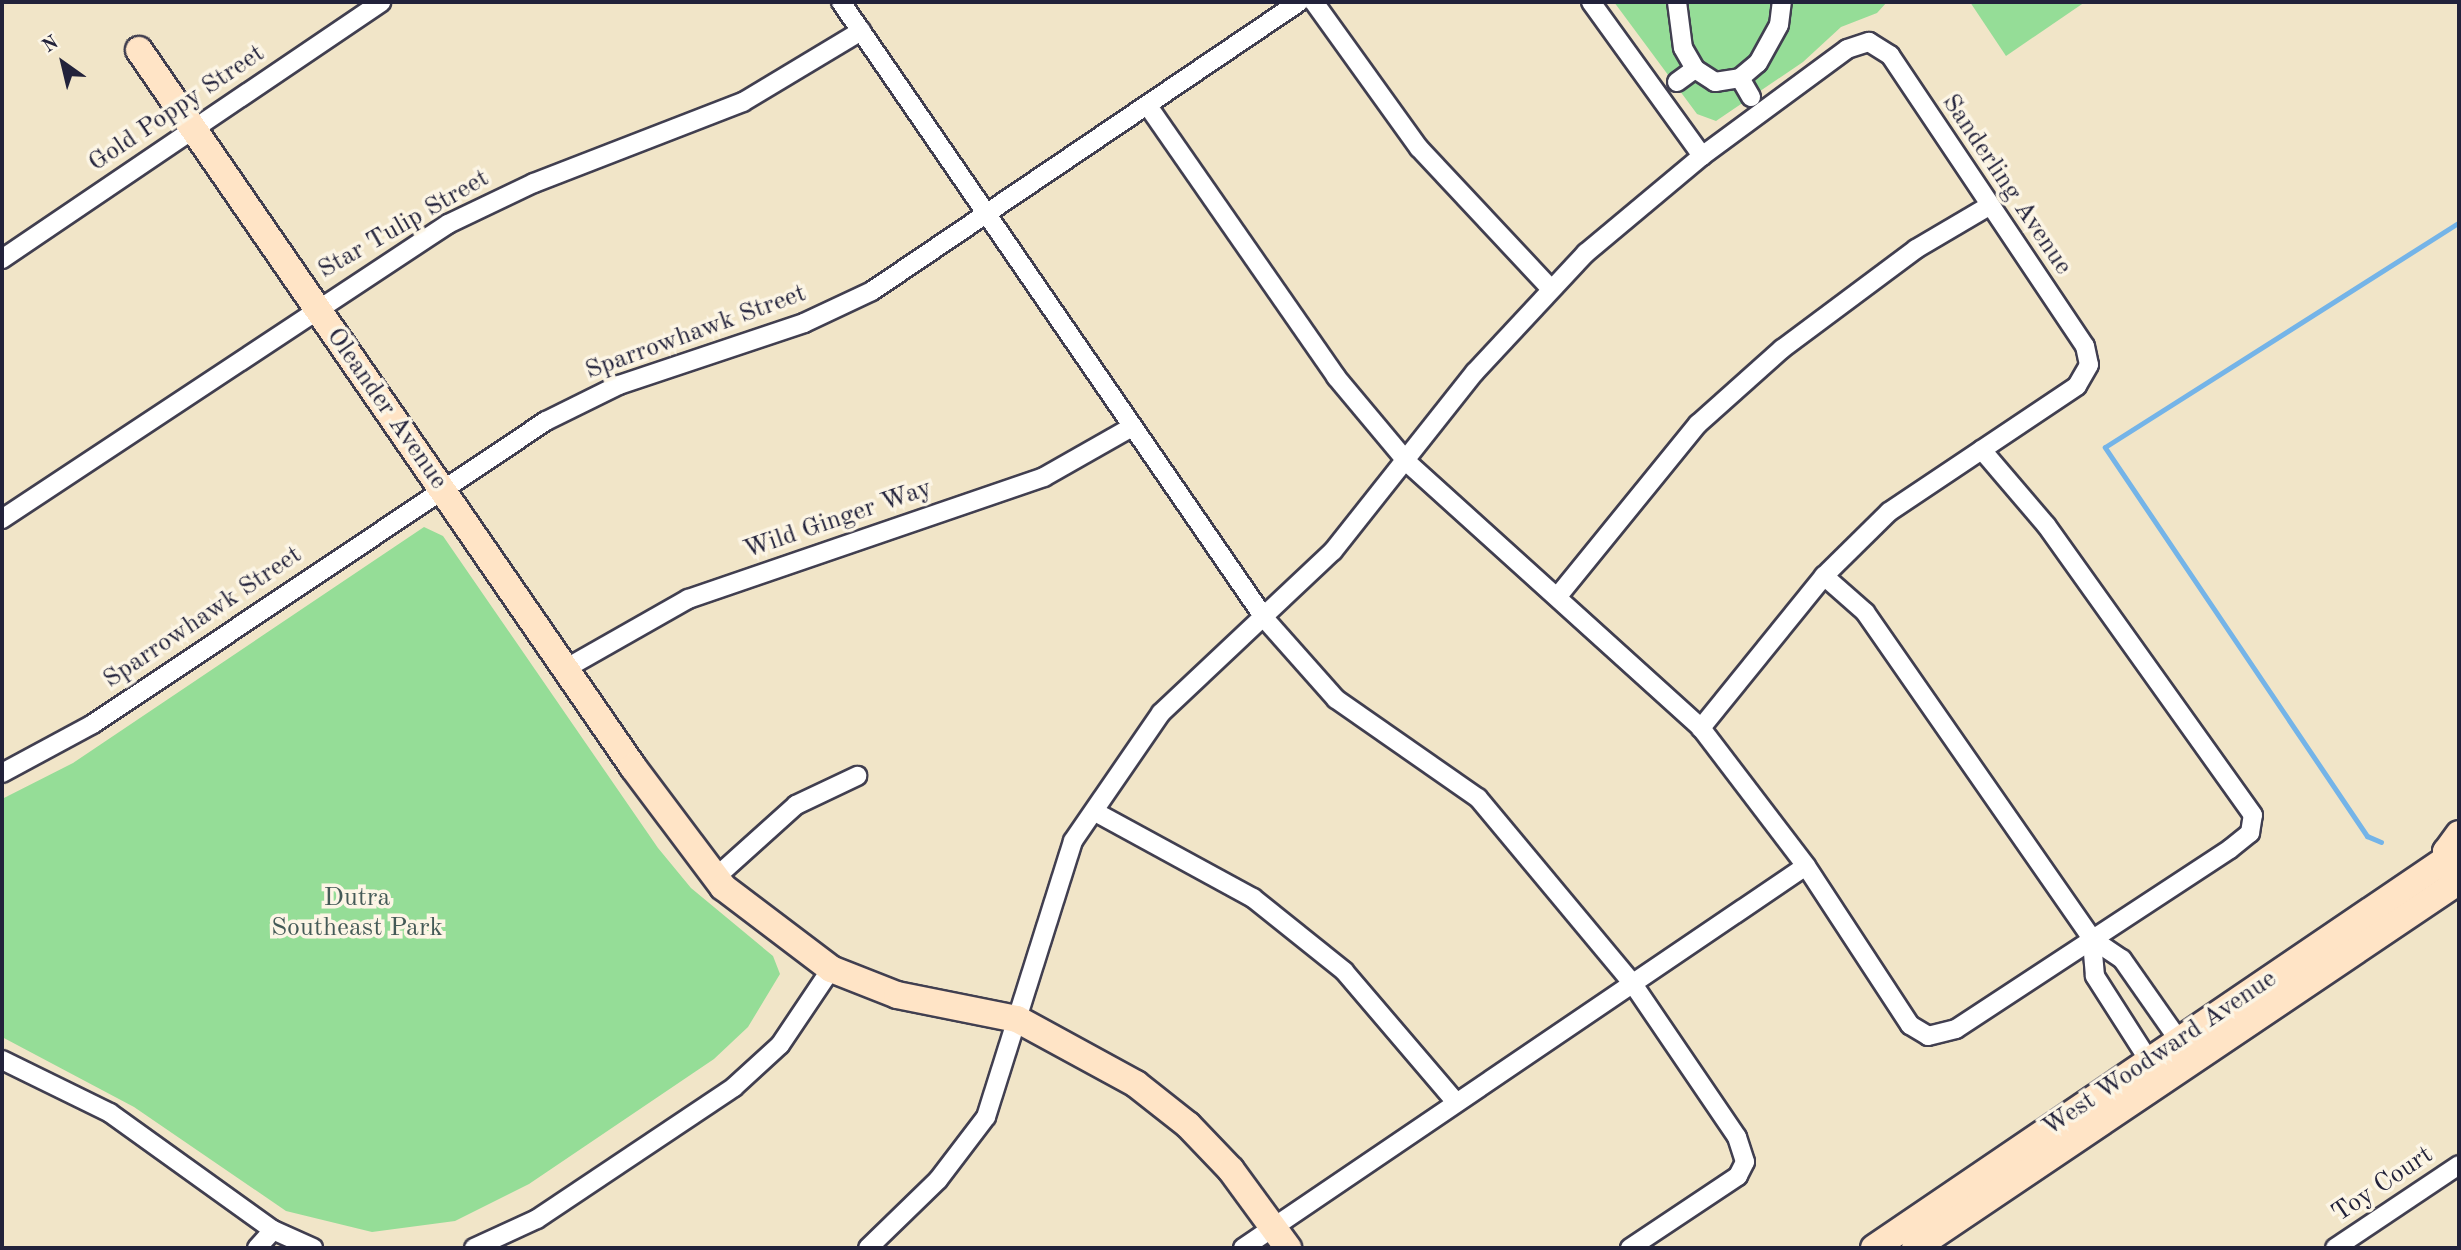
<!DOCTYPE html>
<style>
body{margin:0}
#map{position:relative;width:2461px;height:1250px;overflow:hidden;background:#f1e5c8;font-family:"Old Standard TT",serif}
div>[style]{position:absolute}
.green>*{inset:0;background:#95dd97}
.stream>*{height:5px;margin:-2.5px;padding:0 2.5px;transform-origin:2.5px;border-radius:2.5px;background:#74b4e8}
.roads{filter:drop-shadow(2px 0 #413f50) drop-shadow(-2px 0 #413f50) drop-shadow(0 2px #413f50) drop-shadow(0 -2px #413f50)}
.street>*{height:18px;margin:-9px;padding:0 9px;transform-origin:9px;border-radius:9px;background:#fff}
.secondary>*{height:26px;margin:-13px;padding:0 13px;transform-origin:13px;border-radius:13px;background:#ffe4c6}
span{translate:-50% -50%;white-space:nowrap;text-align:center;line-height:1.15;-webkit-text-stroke:7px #fcf5e5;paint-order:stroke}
.street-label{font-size:26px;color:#22223b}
.park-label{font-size:26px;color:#445a57}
.frame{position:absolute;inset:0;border:4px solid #22223b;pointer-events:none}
.north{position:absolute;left:28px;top:28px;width:70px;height:70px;-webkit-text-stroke:5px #fcf5e5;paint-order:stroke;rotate:326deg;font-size:19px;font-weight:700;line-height:28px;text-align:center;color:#22223b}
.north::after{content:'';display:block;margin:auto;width:24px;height:32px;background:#22223b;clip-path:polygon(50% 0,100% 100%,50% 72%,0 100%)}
</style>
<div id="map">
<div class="green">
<div style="clip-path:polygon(1614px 2px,1887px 2px,1877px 13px,1841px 27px,1803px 62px,1716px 121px,1697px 114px)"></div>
<div style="clip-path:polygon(1970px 2px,2085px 2px,2006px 56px)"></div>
<div style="clip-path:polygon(424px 527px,443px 536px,658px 848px,691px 888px,773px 956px,780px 974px,748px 1027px,714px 1059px,529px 1184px,455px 1221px,372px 1232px,286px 1211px,134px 1107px,2px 1037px,2px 799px,73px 763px)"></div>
</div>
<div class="stream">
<div style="left:2381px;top:842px;width:15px;rotate:-157deg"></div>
<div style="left:2367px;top:836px;width:469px;rotate:-124deg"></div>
<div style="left:2105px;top:447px;width:419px;rotate:-32.4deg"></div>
</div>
<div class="roads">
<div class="street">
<div style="left:841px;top:2px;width:749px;rotate:55.5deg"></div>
<div style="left:1265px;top:619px;width:107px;rotate:48.4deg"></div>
<div style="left:1336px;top:699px;width:173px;rotate:34.9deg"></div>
<div style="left:1478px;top:798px;width:242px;rotate:50.2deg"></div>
<div style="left:1633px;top:984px;width:185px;rotate:55.8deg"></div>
<div style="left:1737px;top:1137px;width:26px;rotate:72deg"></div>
<div style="left:1745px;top:1162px;width:16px;rotate:117deg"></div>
<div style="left:1738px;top:1176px;width:130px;rotate:146.3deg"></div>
<div style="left:1314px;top:2px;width:180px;rotate:54.3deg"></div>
<div style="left:1419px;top:148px;width:192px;rotate:46.9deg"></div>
<div style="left:1591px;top:2px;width:190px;rotate:54.2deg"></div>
<div style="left:1677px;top:2px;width:46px;rotate:82.6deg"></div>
<div style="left:1683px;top:48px;width:24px;rotate:60deg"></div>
<div style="left:1695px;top:69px;width:24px;rotate:33deg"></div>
<div style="left:1715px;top:82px;width:25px;rotate:-9deg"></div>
<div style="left:1740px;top:78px;width:23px;rotate:-40deg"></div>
<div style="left:1758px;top:63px;width:43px;rotate:-61.1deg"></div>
<div style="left:1779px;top:25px;width:23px;rotate:-83deg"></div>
<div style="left:1740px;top:78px;width:22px;rotate:60deg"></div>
<div style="left:1677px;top:82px;width:22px;rotate:-36deg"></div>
<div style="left:1148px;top:106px;width:330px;rotate:55.2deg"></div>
<div style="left:1336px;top:377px;width:112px;rotate:50.1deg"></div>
<div style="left:1408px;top:463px;width:395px;rotate:42.1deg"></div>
<div style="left:1701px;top:728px;width:173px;rotate:52.7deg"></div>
<div style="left:1806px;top:866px;width:190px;rotate:56.8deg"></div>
<div style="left:1910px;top:1025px;width:21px;rotate:31deg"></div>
<div style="left:1928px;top:1036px;width:29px;rotate:-14deg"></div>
<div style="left:1956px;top:1029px;width:328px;rotate:-33.3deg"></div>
<div style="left:2230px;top:849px;width:26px;rotate:-39deg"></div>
<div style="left:2250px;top:833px;width:18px;rotate:-81deg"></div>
<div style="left:2253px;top:815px;width:356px;rotate:-125.5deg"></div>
<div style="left:2046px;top:525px;width:99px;rotate:-130.5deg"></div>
<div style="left:2px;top:259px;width:458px;rotate:-34.1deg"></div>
<div style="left:2px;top:519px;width:535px;rotate:-33.48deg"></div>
<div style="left:448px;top:224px;width:95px;rotate:-25.5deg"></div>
<div style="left:534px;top:183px;width:224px;rotate:-21.2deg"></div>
<div style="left:743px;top:102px;width:138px;rotate:-31deg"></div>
<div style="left:1824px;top:576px;width:55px;rotate:41.3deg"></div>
<div style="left:1865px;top:612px;width:398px;rotate:55.2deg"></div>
<div style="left:1558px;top:596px;width:222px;rotate:-50.9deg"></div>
<div style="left:1698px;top:424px;width:113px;rotate:-41.8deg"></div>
<div style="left:1782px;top:349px;width:167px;rotate:-36.7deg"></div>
<div style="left:1916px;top:249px;width:85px;rotate:-30.5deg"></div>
<div style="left:565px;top:669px;width:142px;rotate:-29.6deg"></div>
<div style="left:688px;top:599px;width:376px;rotate:-18.9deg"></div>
<div style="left:1044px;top:477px;width:101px;rotate:-29.6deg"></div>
<div style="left:2px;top:773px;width:103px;rotate:-28.3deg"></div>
<div style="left:93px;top:724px;width:545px;rotate:-33.78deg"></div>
<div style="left:546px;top:421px;width:81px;rotate:-26.3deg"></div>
<div style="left:619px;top:385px;width:195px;rotate:-18.5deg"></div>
<div style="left:804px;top:323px;width:75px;rotate:-25.2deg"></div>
<div style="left:872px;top:291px;width:516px;rotate:-34.09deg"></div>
<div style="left:1097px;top:813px;width:178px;rotate:28.6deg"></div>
<div style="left:1253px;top:898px;width:117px;rotate:38.7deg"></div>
<div style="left:1344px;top:971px;width:172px;rotate:49.5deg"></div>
<div style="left:715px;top:878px;width:109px;rotate:-42deg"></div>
<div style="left:796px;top:805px;width:68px;rotate:-25.4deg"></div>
<div style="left:2px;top:1060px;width:120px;rotate:26.1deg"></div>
<div style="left:110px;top:1113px;width:201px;rotate:35.7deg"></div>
<div style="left:273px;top:1230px;width:44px;rotate:24.2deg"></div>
<div style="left:2155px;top:1070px;width:112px;rotate:-122.6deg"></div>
<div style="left:2095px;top:976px;width:37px;rotate:-95deg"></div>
<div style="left:2092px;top:939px;width:36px;rotate:34deg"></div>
<div style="left:2122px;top:959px;width:110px;rotate:55deg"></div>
<div style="left:257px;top:1248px;width:24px;rotate:-48deg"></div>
<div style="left:474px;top:1248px;width:69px;rotate:-24.7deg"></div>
<div style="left:537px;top:1219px;width:237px;rotate:-33.8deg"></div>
<div style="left:734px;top:1087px;width:62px;rotate:-42.4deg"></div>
<div style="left:780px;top:1045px;width:92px;rotate:-56.1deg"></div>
<div style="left:868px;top:1248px;width:98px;rotate:-44.2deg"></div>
<div style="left:938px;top:1180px;width:79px;rotate:-52.7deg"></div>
<div style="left:986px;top:1117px;width:289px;rotate:-72.5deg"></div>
<div style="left:1073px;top:841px;width:155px;rotate:-55.5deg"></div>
<div style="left:1161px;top:713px;width:236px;rotate:-43.3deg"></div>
<div style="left:1333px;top:551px;width:228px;rotate:-51.6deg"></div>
<div style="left:1475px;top:372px;width:163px;rotate:-47deg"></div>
<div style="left:1586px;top:253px;width:151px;rotate:-39.9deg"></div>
<div style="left:1702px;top:156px;width:180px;rotate:-36.4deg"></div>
<div style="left:1847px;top:49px;width:23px;rotate:-18deg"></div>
<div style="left:1869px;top:42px;width:25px;rotate:32deg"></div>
<div style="left:1890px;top:55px;width:350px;rotate:56.2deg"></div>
<div style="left:2085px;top:346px;width:19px;rotate:78deg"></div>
<div style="left:2089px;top:365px;width:24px;rotate:120deg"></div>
<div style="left:2077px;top:386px;width:226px;rotate:146.2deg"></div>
<div style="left:1889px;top:512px;width:91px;rotate:135.4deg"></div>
<div style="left:1824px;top:576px;width:196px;rotate:129deg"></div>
<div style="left:1243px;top:1248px;width:680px;rotate:-34.16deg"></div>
<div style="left:2335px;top:1248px;width:149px;rotate:-33.8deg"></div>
</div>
<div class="secondary">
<div style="left:139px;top:50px;width:871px;rotate:55.43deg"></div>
<div style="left:633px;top:767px;width:150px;rotate:53.1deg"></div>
<div style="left:723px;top:887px;width:136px;rotate:37.2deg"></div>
<div style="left:831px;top:969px;width:71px;rotate:21.5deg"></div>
<div style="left:897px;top:995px;width:122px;rotate:11.3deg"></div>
<div style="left:1017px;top:1019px;width:136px;rotate:28.6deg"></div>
<div style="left:1136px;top:1084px;width:66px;rotate:38.3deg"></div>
<div style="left:1188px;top:1125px;width:62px;rotate:46.3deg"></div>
<div style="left:1231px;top:1170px;width:97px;rotate:53.8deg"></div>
<div style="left:2451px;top:875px;width:24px;rotate:-102deg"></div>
<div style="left:2446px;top:852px;width:22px;rotate:-54deg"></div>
<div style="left:1874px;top:1248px;width:690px;rotate:-34.2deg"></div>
<div style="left:1915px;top:1248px;width:656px;rotate:-34deg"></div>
</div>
</div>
<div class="street-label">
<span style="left:177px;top:109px;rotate:-34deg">Gold Poppy Street</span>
<span style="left:2006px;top:185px;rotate:56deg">Sanderling Avenue</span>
<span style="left:404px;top:225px;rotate:-30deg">Star Tulip Street</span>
<span style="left:696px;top:333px;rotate:-20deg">Sparrowhawk Street</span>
<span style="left:386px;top:409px;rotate:55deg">Oleander Avenue</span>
<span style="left:838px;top:520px;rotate:-19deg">Wild Ginger Way</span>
<span style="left:203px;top:618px;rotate:-34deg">Sparrowhawk Street</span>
<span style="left:2160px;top:1054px;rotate:-34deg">West Woodward Avenue</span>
<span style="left:2383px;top:1185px;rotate:-34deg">Toy Court</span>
</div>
<div class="park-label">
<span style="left:357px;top:914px">Dutra<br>Southeast Park</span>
</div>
<div class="frame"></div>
<div class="north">N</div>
</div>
